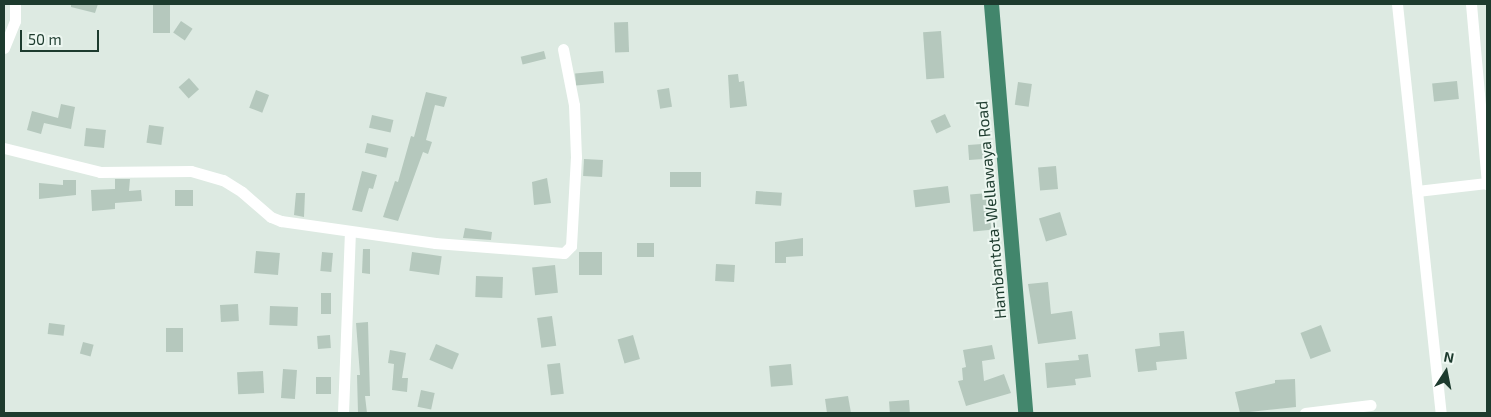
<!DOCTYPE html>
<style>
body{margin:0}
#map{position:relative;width:1491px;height:417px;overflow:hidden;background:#ddeae2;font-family:"Exo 2",sans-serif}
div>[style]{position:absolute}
.building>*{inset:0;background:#b5c8bd;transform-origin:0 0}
.minor>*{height:11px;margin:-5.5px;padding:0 5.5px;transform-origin:5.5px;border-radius:5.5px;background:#fff}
.trunk>*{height:15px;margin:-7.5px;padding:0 7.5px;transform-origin:7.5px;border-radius:7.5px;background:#42866c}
span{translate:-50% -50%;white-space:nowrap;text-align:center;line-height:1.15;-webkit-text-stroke:4px #edf7f1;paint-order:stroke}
.street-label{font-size:16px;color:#1d3b2e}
.frame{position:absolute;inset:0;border:5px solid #1d3b2e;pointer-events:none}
.north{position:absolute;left:1421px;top:347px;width:50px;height:50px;-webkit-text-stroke:4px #edf7f1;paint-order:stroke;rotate:11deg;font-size:14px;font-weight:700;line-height:20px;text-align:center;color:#1d3b2e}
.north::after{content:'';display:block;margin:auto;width:18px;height:22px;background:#1d3b2e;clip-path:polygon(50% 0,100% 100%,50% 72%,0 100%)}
.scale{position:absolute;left:20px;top:30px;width:79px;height:22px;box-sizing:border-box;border:2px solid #1d3b2e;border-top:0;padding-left:6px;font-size:15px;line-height:18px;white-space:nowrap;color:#1d3b2e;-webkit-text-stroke:4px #edf7f1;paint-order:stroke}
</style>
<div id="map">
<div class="building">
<div style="clip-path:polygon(71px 4px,98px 4px,95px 13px,71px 7px)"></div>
<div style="left:153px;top:4px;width:17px;height:29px"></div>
<div style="left:181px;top:21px;width:14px;height:14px;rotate:34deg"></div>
<div style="left:628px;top:22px;width:30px;height:14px;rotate:88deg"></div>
<div style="left:941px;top:31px;width:47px;height:18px;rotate:86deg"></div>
<div style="left:544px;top:51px;width:8px;height:24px;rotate:76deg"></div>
<div style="left:603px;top:71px;width:12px;height:28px;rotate:85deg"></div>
<div style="clip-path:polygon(738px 74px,739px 82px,744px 81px,747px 106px,730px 108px,728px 75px)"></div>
<div style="left:189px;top:78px;width:15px;height:14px;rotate:48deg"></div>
<div style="left:1457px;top:81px;width:18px;height:25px;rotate:84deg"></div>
<div style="left:1018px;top:82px;width:14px;height:23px;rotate:8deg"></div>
<div style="left:669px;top:88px;width:19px;height:12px;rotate:81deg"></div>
<div style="left:256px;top:90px;width:14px;height:19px;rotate:21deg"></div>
<div style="clip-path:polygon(426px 92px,447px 97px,444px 107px,435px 105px,426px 140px,432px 142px,428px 154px,423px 152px,398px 221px,383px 217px,395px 181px,398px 182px,411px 136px,414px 137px)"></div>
<div style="clip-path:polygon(61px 104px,75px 107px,71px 129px,44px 123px,41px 134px,27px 130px,32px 111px,58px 118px)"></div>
<div style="left:945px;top:114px;width:14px;height:16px;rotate:65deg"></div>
<div style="left:372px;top:115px;width:22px;height:13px;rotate:13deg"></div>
<div style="left:149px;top:125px;width:15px;height:18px;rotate:8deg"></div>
<div style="left:86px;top:128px;width:20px;height:18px;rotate:6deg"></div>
<div style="left:367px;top:143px;width:22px;height:10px;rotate:13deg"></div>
<div style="left:982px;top:144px;width:15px;height:14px;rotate:86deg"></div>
<div style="left:584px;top:159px;width:19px;height:17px;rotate:3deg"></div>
<div style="left:1056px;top:166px;width:23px;height:18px;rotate:85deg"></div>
<div style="clip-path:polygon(362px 171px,377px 175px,373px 189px,369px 188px,362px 212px,352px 210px)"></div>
<div style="left:670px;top:172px;width:31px;height:15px"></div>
<div style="clip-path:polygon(547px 178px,551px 203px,534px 205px,532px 182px)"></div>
<div style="clip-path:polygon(115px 179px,130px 179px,129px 191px,141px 190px,142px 201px,115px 203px,115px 209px,92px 211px,91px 190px,115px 189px)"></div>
<div style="clip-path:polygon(63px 180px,76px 180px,76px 195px,39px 199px,39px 183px,63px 185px)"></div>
<div style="left:948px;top:186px;width:17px;height:35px;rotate:83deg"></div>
<div style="left:175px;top:190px;width:18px;height:16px"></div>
<div style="left:756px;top:191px;width:26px;height:13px;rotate:4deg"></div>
<div style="clip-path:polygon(296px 193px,305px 193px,304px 217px,294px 215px)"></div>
<div style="left:988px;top:193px;width:37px;height:18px;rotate:85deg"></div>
<div style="left:1060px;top:212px;width:24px;height:22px;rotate:73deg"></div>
<div style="clip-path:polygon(465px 228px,492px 232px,491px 240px,463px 238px)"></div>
<div style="clip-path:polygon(803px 238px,803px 256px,786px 257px,786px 263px,775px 263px,775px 242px)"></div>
<div style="left:637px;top:243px;width:17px;height:14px"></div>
<div style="clip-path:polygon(363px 249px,370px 249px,370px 274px,362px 273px)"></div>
<div style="left:256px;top:251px;width:24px;height:22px;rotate:5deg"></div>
<div style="left:322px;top:252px;width:11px;height:19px;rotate:5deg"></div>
<div style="left:412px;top:252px;width:30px;height:19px;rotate:8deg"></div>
<div style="left:602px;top:252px;width:23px;height:23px;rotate:90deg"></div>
<div style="left:716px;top:264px;width:19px;height:17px;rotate:3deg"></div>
<div style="left:555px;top:265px;width:28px;height:23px;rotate:84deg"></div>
<div style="left:476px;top:276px;width:27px;height:21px;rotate:2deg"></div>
<div style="clip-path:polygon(1048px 282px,1051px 314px,1072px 311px,1076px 339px,1038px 344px,1028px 284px)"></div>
<div style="left:321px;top:293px;width:10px;height:21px"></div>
<div style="left:238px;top:304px;width:17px;height:18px;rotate:87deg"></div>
<div style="left:270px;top:306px;width:28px;height:19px;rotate:2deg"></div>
<div style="left:552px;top:316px;width:30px;height:15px;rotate:82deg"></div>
<div style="clip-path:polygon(368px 322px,370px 396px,365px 396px,367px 413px,358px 413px,357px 375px,360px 375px,356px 323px)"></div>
<div style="left:49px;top:323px;width:16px;height:11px;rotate:7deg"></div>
<div style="left:1321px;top:325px;width:28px;height:22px;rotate:69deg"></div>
<div style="left:166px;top:328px;width:17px;height:24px"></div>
<div style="clip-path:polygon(1184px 331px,1187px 359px,1156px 362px,1157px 370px,1138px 372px,1135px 349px,1160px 346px,1159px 333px)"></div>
<div style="left:330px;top:335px;width:13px;height:13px;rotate:86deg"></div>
<div style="left:633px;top:335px;width:25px;height:16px;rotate:74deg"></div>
<div style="left:83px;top:342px;width:11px;height:12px;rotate:15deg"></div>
<div style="left:436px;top:344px;width:25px;height:17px;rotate:23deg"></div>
<div style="clip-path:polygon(992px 345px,995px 359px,982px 361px,984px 381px,1004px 374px,1011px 393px,966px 406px,958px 381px,963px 380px,962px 368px,966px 367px,963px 350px)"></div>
<div style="clip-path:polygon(390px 350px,406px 353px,402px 378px,408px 378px,407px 392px,392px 390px,394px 364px,388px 363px)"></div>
<div style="clip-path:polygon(1088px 354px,1091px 377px,1075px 379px,1076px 385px,1047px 388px,1045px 363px,1079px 360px,1078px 355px)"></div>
<div style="left:560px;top:363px;width:31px;height:13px;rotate:83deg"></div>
<div style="left:791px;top:364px;width:21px;height:22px;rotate:85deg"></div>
<div style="left:283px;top:369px;width:14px;height:29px;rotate:4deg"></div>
<div style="left:263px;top:371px;width:22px;height:26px;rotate:87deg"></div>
<div style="left:316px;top:377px;width:15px;height:17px"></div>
<div style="clip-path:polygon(1295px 379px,1296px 407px,1240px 413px,1235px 392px,1275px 383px,1275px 380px)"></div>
<div style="left:421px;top:390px;width:14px;height:17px;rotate:12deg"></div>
<div style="clip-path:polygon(848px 396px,851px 413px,827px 413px,825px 399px)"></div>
<div style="left:909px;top:400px;width:13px;height:20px;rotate:86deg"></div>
</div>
<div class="minor">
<div style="left:1397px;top:4px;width:411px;rotate:83.9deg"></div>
<div style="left:1471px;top:4px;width:181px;rotate:84.9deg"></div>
<div style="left:4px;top:48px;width:29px;rotate:-68deg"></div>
<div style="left:15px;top:21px;width:17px;rotate:-90deg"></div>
<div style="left:4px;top:148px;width:99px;rotate:14deg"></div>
<div style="left:100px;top:172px;width:91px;rotate:-0.6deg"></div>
<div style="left:191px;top:171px;width:33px;rotate:16deg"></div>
<div style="left:223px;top:180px;width:22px;rotate:32deg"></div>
<div style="left:242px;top:192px;width:38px;rotate:41deg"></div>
<div style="left:271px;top:217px;width:11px;rotate:22deg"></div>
<div style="left:281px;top:221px;width:156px;rotate:8.1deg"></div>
<div style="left:435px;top:243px;width:129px;rotate:4.4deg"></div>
<div style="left:564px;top:253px;width:10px;rotate:-45deg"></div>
<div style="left:571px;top:246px;width:89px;rotate:-86.8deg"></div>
<div style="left:576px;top:157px;width:52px;rotate:-92.2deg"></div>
<div style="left:574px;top:105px;width:57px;rotate:-101.1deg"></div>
<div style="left:1417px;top:191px;width:70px;rotate:-6.5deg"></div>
<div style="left:343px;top:413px;width:182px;rotate:-87.8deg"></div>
<div style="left:1305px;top:413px;width:66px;rotate:-6.9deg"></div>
</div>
<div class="trunk">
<div style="left:991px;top:4px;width:410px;rotate:85.2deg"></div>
</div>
<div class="street-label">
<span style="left:991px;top:210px;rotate:-95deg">Hambantota-Wellawaya Road</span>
</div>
<div class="frame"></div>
<div class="north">N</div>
<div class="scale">50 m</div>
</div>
